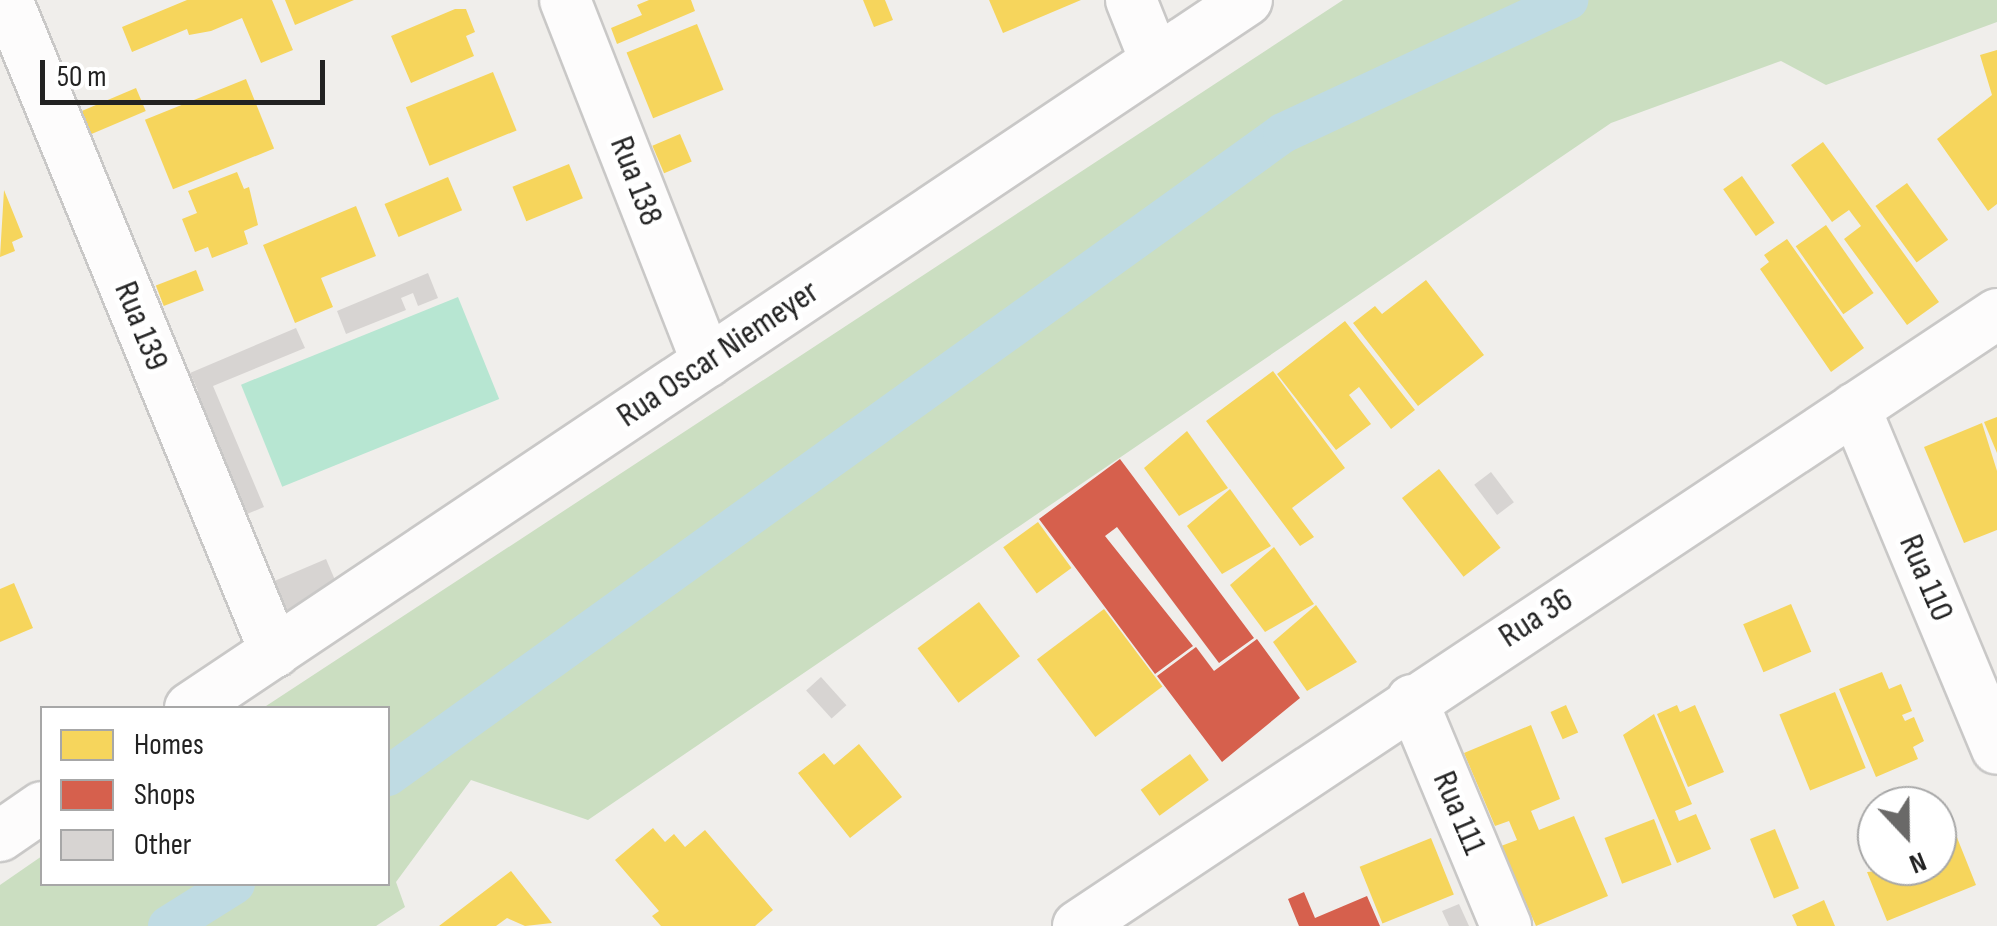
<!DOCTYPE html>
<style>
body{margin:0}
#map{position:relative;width:1997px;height:926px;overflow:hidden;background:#f0eeeb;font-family:"Sofia Sans Condensed",sans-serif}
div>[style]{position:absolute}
.forest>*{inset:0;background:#cbdec1}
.pitch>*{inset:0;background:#b7e6d2;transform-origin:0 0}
.homes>*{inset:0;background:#f6d55c;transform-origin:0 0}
.shops>*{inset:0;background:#d6604d}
.canal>*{height:40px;margin:-20px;padding:0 20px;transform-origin:20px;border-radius:20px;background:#bfdbe3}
.building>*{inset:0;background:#d7d4d2;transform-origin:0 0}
.roads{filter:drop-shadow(2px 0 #c9c8c7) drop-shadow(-2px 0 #c9c8c7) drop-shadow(0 2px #c9c8c7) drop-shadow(0 -2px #c9c8c7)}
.minor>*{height:50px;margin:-25px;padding:0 25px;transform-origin:25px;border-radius:25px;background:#fdfcfc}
span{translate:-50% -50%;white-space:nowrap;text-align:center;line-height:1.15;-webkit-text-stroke:10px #fff;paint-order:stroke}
.street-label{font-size:35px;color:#222}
.legend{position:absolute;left:40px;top:706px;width:350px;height:180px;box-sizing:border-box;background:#fff;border:2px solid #a7a7a7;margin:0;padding:12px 18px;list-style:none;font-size:30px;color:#222}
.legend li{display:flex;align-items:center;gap:20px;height:50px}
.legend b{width:50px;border:2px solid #a7a7a7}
.north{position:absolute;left:1857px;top:786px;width:100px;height:100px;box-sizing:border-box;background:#fff;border:2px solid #a7a7a7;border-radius:50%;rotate:158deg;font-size:28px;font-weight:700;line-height:40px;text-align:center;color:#222}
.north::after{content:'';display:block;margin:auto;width:35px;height:45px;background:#6a6968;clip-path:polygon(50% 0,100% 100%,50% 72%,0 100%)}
.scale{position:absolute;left:40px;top:60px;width:285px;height:45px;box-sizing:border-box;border:5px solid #222;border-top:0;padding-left:12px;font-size:30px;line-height:35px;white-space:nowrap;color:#222;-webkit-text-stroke:8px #fff;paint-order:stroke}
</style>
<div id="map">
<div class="forest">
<div style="clip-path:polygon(1343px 0,1997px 0,1997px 22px,1826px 85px,1781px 61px,1611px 123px,588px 820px,471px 780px,396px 882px,405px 907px,376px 926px,0 926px,0 885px,42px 856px,42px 884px,388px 884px,388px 708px,263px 708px)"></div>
</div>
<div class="pitch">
<div style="left:458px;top:297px;width:110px;height:234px;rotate:68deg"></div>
</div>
<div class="homes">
<div style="clip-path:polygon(187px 0,272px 0,293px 50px,261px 63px,242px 18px,211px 31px,189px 35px,187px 29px,132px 52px,122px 27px)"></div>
<div style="clip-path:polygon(285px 0,354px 0,295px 25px)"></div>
<div style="clip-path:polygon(649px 0,691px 0,695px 11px,617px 44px,611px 28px,642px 15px,637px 5px)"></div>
<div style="clip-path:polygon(863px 0,885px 0,893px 20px,874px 27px)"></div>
<div style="clip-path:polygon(989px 0,1081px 0,1003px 33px)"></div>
<div style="clip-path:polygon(455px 9px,466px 9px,475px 32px,466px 36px,474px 56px,411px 83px,391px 36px)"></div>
<div style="left:697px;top:24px;width:71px;height:76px;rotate:68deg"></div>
<div style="clip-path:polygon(1997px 50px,1997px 204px,1988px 211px,1937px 139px,1992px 95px,1980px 55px)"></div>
<div style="left:493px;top:72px;width:63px;height:94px;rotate:68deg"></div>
<div style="left:246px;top:79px;width:75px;height:109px;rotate:68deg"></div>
<div style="left:136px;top:88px;width:25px;height:64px;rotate:67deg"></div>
<div style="left:680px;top:134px;width:30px;height:30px;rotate:67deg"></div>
<div style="clip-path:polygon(1823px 142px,1939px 302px,1907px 325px,1844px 239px,1861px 226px,1849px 210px,1832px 222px,1791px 165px)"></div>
<div style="left:569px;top:164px;width:37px;height:61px;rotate:68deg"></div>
<div style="clip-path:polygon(237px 172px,244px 189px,249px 187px,258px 225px,244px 231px,248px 244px,212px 258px,208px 247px,195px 252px,182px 219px,197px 213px,188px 191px)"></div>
<div style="left:1742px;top:176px;width:57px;height:23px;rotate:55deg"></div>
<div style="left:448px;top:177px;width:36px;height:69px;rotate:67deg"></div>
<div style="left:1907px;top:183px;width:70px;height:39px;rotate:54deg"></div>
<div style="clip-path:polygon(4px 190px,23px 237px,12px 242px,15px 251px,0 257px)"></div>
<div style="clip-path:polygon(356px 206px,376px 256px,321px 278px,333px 307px,295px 323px,263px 245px)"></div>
<div style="left:1826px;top:225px;width:83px;height:37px;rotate:55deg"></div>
<div style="clip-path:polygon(1787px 239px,1864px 348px,1831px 372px,1760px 269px,1769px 262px,1764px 255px)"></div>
<div style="left:196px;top:270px;width:22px;height:43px;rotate:69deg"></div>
<div style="clip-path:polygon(1426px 280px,1484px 355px,1418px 406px,1353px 323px,1375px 306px,1382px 314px)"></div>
<div style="clip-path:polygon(1345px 321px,1415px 410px,1391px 429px,1359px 387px,1349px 395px,1371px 424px,1336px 450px,1277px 374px)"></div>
<div style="clip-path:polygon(1273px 371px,1345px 468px,1292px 508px,1314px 537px,1300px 546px,1206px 421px)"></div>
<div style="clip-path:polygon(1997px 417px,1997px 453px,1984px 422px)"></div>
<div style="clip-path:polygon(1982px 423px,1997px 471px,1997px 530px,1964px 543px,1924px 447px)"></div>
<div style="clip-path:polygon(1187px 431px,1228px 488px,1179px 516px,1144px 468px)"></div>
<div style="left:1439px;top:469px;width:100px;height:47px;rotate:52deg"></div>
<div style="clip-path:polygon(1230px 489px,1271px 546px,1222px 574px,1187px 526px)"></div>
<div style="left:1038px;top:522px;width:57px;height:43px;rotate:54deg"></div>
<div style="clip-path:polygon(1274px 547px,1314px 604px,1265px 632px,1230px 585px)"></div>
<div style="clip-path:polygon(14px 583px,33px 628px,0 642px,0 589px)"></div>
<div style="left:979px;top:602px;width:68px;height:77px;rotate:53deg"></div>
<div style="left:1791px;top:604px;width:52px;height:52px;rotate:67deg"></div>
<div style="clip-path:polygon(1316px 605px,1357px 662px,1307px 691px,1273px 642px)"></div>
<div style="left:1104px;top:609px;width:97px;height:84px;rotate:53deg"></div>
<div style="clip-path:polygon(1882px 672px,1889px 689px,1901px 684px,1912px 711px,1902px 715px,1905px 721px,1914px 717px,1924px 741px,1913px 747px,1918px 759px,1876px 777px,1839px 689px)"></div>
<div style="left:1835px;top:692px;width:82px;height:60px;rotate:68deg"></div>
<div style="left:1566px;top:705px;width:30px;height:17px;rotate:66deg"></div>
<div style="clip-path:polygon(1677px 705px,1680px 712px,1695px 705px,1724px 772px,1688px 787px,1657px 714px)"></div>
<div style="clip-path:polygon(1654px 714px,1692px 804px,1675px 811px,1679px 821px,1696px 814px,1711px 849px,1677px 863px,1623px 735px)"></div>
<div style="clip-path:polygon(1531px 725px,1560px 799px,1531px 811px,1539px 830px,1574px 816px,1608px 896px,1536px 926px,1501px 846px,1517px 840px,1509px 821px,1495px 826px,1464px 753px)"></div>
<div style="clip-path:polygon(859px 744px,902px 797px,850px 838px,798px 773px,824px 753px,834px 765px)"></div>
<div style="left:1190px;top:754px;width:32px;height:61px;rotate:54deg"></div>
<div style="left:1654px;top:819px;width:49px;height:53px;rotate:69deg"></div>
<div style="clip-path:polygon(653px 828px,665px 842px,674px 834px,685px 847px,705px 830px,773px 910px,755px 926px,661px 926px,652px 916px,659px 911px,615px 860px)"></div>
<div style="left:1775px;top:829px;width:64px;height:27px;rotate:68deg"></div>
<div style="clip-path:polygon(1956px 835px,1976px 885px,1887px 921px,1867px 872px,1937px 866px,1937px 843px)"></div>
<div style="left:1431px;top:838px;width:61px;height:77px;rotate:68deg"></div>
<div style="clip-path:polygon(511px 871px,552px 923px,525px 926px,507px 918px,496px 926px,439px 926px)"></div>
<div style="clip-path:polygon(1824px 900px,1835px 926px,1797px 926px,1792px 915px)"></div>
</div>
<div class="shops">
<div style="clip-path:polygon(1120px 459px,1254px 638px,1219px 663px,1117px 527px,1105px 536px,1193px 646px,1155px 674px,1039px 519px)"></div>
<div style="clip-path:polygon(1257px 639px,1300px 698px,1222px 762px,1157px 676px,1196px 647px,1214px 671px)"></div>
<div style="clip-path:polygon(1304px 892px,1315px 918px,1367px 896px,1380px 926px,1299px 926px,1288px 899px)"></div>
</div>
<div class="canal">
<div style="left:388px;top:776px;width:1102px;rotate:-35.69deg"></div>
<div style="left:1283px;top:133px;width:315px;rotate:-25deg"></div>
<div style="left:168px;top:926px;width:79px;rotate:-32.1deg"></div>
</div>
<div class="building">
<div style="clip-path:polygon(428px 273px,438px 298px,418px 306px,413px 293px,401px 298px,406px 310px,346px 334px,337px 311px)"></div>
<div style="clip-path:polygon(296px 328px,305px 348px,213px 386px,264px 507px,240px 517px,189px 395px,198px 391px,190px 373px)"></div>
<div style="left:1491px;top:472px;width:38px;height:21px;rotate:53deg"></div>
<div style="clip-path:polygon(326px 559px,335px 580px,287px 615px,272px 582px)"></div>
<div style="left:821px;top:677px;width:38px;height:20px;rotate:48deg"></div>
<div style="clip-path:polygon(1459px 904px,1469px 926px,1449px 926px,1442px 911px)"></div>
</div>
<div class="roads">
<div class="minor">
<div style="left:7px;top:0;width:705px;rotate:67.66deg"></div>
<div style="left:565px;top:0;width:389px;rotate:68.6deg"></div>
<div style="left:1131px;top:0;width:65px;rotate:68.2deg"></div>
<div style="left:1855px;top:408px;width:369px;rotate:67.4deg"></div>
<div style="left:1412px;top:700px;width:245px;rotate:67.4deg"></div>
<div style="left:190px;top:708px;width:1272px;rotate:-33.81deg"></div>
<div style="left:0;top:836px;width:51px;rotate:-34.6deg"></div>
<div style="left:1078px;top:926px;width:1104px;rotate:-33.66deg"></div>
</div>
</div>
<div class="street-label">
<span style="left:636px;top:181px;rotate:69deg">Rua 138</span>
<span style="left:141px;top:326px;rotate:68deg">Rua 139</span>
<span style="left:718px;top:354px;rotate:-34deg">Rua Oscar Niemeyer</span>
<span style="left:1926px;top:578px;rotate:67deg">Rua 110</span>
<span style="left:1536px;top:618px;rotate:-33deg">Rua 36</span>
<span style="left:1459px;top:813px;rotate:67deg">Rua 111</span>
</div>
<ul class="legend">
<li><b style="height:28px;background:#f6d55c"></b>Homes</li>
<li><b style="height:28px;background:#d6604d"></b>Shops</li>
<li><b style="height:28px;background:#d7d4d2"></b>Other</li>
</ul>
<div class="north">N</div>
<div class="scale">50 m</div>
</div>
